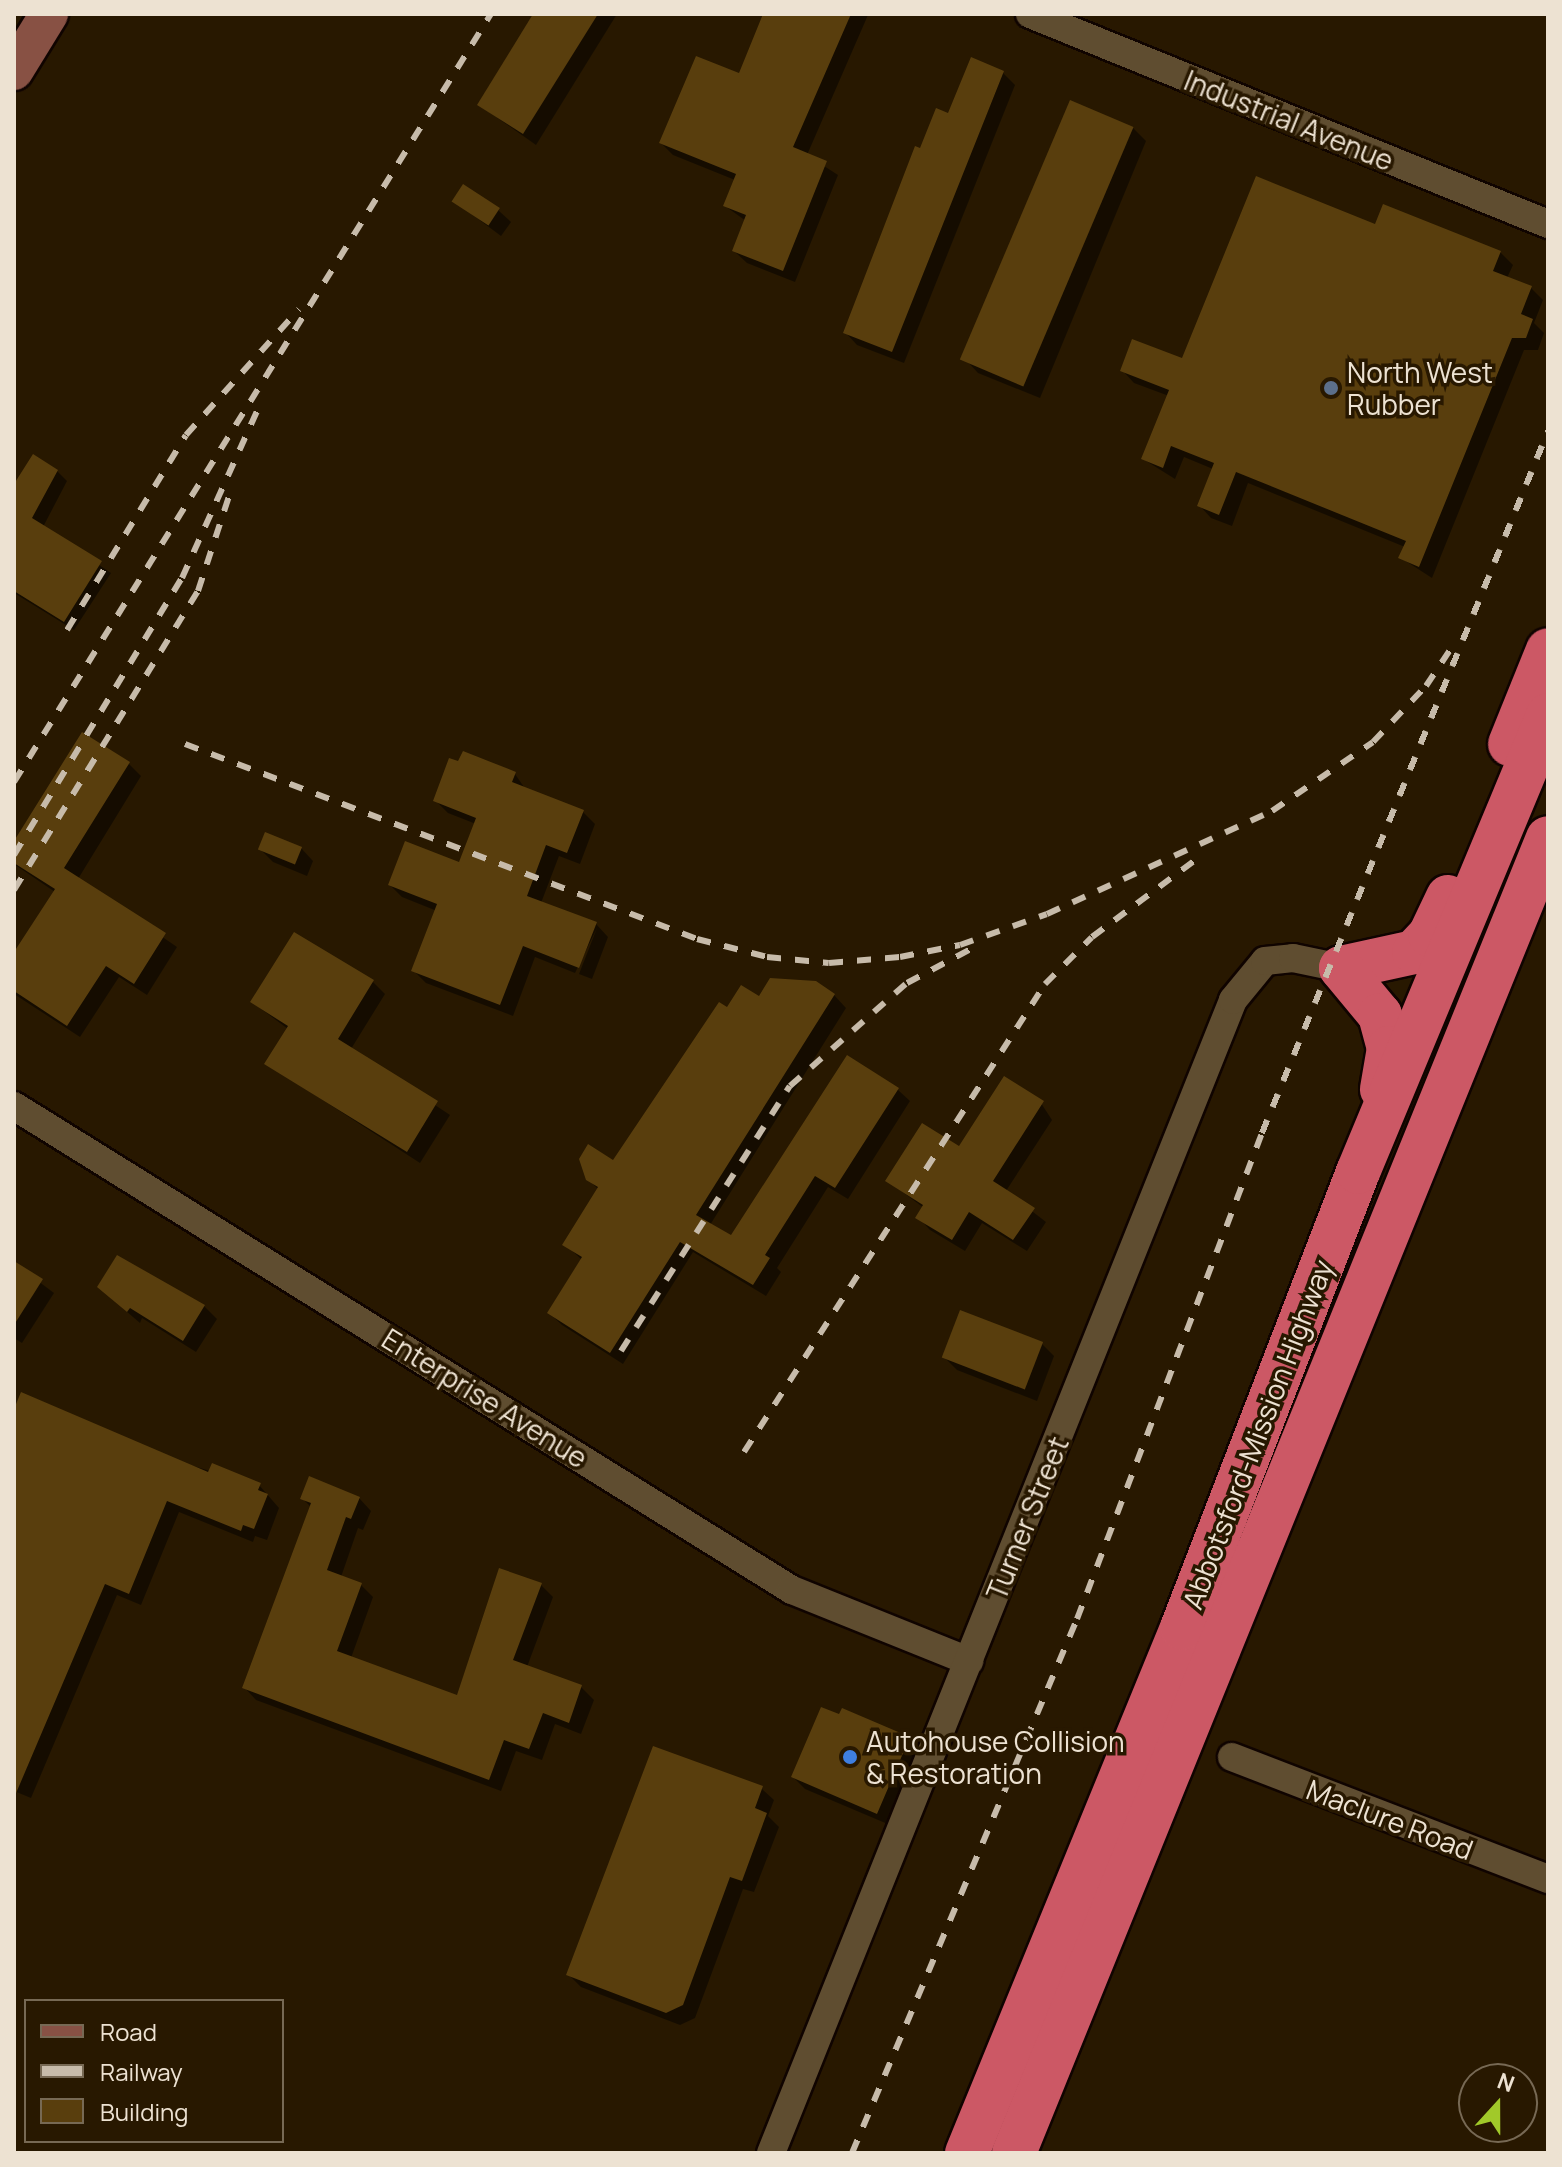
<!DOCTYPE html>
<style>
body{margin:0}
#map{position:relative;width:1562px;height:2167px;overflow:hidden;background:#281800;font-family:Manrope,sans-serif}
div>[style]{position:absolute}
.shadow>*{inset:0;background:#0007}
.building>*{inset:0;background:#593e0d;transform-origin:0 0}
.roads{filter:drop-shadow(2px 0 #100400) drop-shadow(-2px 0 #100400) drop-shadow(0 2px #100400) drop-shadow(0 -2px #100400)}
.minor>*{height:28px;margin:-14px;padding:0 14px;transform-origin:14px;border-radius:14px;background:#5f4d30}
.secondary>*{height:38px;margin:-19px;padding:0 19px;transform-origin:19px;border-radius:19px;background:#885144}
.trunk>*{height:44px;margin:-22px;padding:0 22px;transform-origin:22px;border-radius:22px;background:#cc5865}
.rail>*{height:6px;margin-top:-3px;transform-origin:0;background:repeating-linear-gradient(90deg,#c7bbaa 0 14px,transparent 0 28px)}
.dots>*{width:22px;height:22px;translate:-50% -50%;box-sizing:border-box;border:4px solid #281800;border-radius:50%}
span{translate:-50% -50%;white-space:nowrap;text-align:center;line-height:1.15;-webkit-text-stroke:7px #281800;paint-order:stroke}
.street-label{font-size:28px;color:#ede2d2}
.poi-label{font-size:28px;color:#ede2d2}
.left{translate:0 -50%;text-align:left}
.frame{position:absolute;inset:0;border:16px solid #ede2d2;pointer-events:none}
.legend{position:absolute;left:24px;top:1999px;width:260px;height:144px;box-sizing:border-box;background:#281800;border:2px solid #776954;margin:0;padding:10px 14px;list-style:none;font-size:24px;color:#ede2d2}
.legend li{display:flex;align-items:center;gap:16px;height:40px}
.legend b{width:40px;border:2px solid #776954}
.north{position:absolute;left:1458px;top:2063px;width:80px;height:80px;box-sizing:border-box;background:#281800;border:2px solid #776954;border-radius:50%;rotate:21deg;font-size:22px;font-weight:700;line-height:32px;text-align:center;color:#ede2d2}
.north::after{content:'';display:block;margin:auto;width:28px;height:36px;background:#a1c929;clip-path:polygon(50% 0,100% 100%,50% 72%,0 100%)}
</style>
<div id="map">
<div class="shadow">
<div style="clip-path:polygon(536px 14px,617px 14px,536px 145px,479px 105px)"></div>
<div style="clip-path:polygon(765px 14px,868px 15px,807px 155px,838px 175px,795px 282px,747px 263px,734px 251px,746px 221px,725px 206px,735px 180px,673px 155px,661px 143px,741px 76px)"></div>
<div style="clip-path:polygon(1003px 73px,1015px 85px,904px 363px,857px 345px,845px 332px,921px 150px,949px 116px)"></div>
<div style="clip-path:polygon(1133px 128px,1146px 141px,1040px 398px,978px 373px,966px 360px)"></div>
<div style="clip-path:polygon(454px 201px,498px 210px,511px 222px,501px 236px)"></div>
<div style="clip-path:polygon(1377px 226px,1500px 252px,1513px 265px,1507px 278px,1531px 288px,1543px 300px,1534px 323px,1544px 333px,1538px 350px,1524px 350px,1432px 578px,1401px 558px,1405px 547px,1248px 483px,1232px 526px,1211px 518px,1199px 505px,1213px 469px,1184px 457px,1175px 479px,1143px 459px,1169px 396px,1134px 383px,1122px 370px,1183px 361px)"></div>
<div style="clip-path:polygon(57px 471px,67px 481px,43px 527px,111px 573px,74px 630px,14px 593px,14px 488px)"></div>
<div style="clip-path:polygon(129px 764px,141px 776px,78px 879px,177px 947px,147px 995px,119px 977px,80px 1037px,14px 994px,14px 956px,55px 892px,14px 864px,14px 845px)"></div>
<div style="clip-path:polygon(515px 774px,526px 790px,583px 812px,595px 824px,580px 864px,559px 856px,541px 903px,596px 924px,608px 937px,592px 979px,579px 974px,597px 928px,575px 973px,535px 957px,513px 1016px,426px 983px,414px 971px,437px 911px,402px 897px,390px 885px,460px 865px,476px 824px,448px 813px,435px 800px)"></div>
<div style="clip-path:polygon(301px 848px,313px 861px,307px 876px,273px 862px,260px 849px)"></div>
<div style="clip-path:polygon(373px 982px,385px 994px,351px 1049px,450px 1115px,420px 1163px,267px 1064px,288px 1029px,252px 1002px)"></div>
<div style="clip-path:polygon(834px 995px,846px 1008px,710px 1225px,732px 1238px,897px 1089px,910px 1101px,848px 1199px,828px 1187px,777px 1268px,781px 1272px,766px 1296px,693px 1252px,623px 1364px,562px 1325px,549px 1313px,582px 1260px,565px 1244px,599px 1190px,588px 1179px,614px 1162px,728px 1010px,760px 999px)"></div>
<div style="clip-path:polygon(1039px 1100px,1052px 1120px,1006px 1191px,1046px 1222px,1027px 1251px,982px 1223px,965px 1251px,930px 1230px,918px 1217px,924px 1208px,888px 1181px,960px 1149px)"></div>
<div style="clip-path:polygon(118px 1258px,204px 1306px,217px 1319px,196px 1352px,142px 1318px,140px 1323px,112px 1299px)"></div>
<div style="clip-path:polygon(14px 1263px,54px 1293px,22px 1343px,14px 1338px)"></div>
<div style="clip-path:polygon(1042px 1344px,1054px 1356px,1037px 1401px,957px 1370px,944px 1357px)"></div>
<div style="clip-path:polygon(14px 1414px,259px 1485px,279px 1508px,267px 1540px,255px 1536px,253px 1542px,179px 1512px,141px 1605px,117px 1595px,31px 1798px,14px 1791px)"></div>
<div style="clip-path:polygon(302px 1498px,359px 1498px,371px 1511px,363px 1530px,358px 1528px,341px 1577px,361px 1585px,373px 1597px,351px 1658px,458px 1698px,541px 1585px,553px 1597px,527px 1667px,581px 1687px,594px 1700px,581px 1734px,555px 1724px,542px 1760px,516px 1751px,501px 1791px,256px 1700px,244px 1687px,311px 1507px)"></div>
<div style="clip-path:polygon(909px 1738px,921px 1751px,890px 1825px,805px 1789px,793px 1777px)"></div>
<div style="clip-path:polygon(761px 1788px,774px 1800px,768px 1816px,779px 1827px,754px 1892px,743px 1889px,695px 2018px,680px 2025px,581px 1987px,568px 1974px)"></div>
</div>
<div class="building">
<div style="clip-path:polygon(533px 14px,598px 14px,523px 134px,477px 105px)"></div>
<div style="clip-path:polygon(763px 14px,851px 14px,793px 147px,827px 161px,783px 271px,732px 251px,746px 215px,723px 206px,736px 174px,659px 143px,696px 56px,739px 73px)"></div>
<div style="clip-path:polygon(971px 57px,1004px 71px,892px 352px,843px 333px,915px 146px,920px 148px,936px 108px,948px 113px)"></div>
<div style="left:1070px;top:100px;width:69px;height:282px;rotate:23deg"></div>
<div style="clip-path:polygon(1256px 176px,1375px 224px,1383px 204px,1501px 251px,1493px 271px,1532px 286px,1521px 314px,1533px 319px,1526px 338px,1512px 338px,1419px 567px,1398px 558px,1406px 541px,1236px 472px,1219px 515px,1197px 506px,1214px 463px,1171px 446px,1163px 468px,1141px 459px,1169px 390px,1120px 371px,1132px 339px,1182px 358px)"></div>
<div style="left:463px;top:184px;width:44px;height:21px;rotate:33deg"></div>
<div style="clip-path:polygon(33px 454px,58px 470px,32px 518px,102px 561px,64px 622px,14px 591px,14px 484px)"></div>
<div style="clip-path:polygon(82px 732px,130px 762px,64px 868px,166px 933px,134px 984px,106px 966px,67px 1026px,14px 991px,14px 952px,55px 889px,14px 863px,14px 841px)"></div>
<div style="clip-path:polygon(463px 751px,516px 772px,512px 782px,584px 810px,567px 853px,546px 845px,527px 896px,597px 922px,579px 968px,523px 946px,500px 1005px,411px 971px,437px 904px,388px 885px,405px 841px,459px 862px,476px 818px,433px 801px,449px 758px,458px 761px)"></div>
<div style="left:265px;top:832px;width:40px;height:19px;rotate:22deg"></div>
<div style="clip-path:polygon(294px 932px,374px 980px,338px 1039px,438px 1101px,407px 1152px,264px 1064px,288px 1026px,250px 1002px)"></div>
<div style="clip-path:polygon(770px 978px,816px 981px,835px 994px,696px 1215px,731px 1235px,847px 1055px,899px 1088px,835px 1188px,815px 1176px,765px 1255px,770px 1258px,753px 1285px,680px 1242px,610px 1353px,547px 1313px,582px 1257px,562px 1245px,598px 1187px,586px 1180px,579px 1159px,588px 1144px,613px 1160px,719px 1002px,727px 1007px,741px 985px,759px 996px)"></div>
<div style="clip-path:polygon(1004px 1076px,1044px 1101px,993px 1181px,1035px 1208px,1013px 1240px,969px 1212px,952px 1240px,915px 1218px,923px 1205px,885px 1181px,922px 1123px,959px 1146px)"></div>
<div style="clip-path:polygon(117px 1255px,205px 1305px,183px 1341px,130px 1308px,127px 1312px,97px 1287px)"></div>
<div style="clip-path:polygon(14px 1261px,43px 1279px,14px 1325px)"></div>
<div style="left:960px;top:1310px;width:89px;height:51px;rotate:21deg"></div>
<div style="clip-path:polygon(21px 1392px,208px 1472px,212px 1463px,261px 1483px,258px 1490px,268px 1494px,254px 1529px,243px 1525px,241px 1531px,167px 1501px,129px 1594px,105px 1584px,14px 1798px,14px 1409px)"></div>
<div style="clip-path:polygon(309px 1476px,360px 1497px,351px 1519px,346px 1517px,327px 1570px,362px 1583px,337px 1651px,457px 1695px,499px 1568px,542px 1583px,513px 1660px,582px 1685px,569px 1723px,543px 1713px,529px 1749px,504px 1740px,489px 1780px,242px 1688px,311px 1503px,300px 1499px)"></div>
<div style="clip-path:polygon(821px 1707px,839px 1714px,842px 1708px,910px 1737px,877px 1814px,791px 1777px)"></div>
<div style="clip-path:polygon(653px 1746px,763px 1786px,755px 1808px,767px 1813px,742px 1881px,730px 1877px,683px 2005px,666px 2013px,566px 1975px)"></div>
</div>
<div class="roads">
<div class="minor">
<div style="left:1030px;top:14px;width:559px;rotate:22.07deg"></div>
<div style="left:14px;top:1106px;width:916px;rotate:31.89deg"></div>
<div style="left:792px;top:1590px;width:191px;rotate:21.9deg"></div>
<div style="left:1232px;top:1757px;width:339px;rotate:21.1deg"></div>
<div style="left:771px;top:2153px;width:1242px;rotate:-68.16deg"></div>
<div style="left:1233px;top:1000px;width:50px;rotate:-50.6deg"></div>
<div style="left:1265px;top:961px;width:28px;rotate:-6deg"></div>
<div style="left:1293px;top:958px;width:49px;rotate:11.8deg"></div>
</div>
<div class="secondary">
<div style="left:14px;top:71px;width:67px;rotate:-58.4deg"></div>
</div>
<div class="trunk">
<div style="left:1510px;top:744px;width:101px;rotate:-68deg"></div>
<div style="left:1341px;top:968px;width:75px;rotate:-12.4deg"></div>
<div style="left:1414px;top:952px;width:23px;rotate:-47deg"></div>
<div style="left:1430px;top:935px;width:42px;rotate:-64.7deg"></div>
<div style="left:1341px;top:968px;width:61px;rotate:50.3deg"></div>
<div style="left:1380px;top:1015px;width:34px;rotate:75deg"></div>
<div style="left:1389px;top:1048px;width:42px;rotate:99.7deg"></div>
<div style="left:967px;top:2153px;width:567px;rotate:-67.73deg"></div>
<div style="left:1182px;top:1628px;width:489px;rotate:-68.9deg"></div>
<div style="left:1358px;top:1172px;width:495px;rotate:-67.4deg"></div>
<div style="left:1014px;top:2153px;width:1419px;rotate:-67.9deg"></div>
</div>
</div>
<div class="rail">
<div style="left:67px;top:630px;width:228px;rotate:-58.6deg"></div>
<div style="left:186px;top:435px;width:169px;rotate:-48.1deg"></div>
<div style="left:185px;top:744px;width:548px;rotate:20.85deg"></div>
<div style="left:697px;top:939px;width:72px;rotate:14.4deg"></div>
<div style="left:767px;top:957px;width:62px;rotate:5.5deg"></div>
<div style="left:829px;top:963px;width:71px;rotate:-4.8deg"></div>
<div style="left:900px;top:957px;width:61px;rotate:-11.3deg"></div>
<div style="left:960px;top:945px;width:92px;rotate:-19.6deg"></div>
<div style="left:1047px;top:914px;width:247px;rotate:-24.6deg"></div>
<div style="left:1272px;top:811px;width:122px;rotate:-34.3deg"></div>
<div style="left:1373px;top:742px;width:77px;rotate:-46.6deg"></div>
<div style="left:1426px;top:686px;width:47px;rotate:-56.3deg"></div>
<div style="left:14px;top:782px;width:904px;rotate:-58.16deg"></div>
<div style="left:14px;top:855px;width:324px;rotate:-58.8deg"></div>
<div style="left:182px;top:578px;width:193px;rotate:-65.8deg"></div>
<div style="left:14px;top:890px;width:351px;rotate:-58.4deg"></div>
<div style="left:198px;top:591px;width:103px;rotate:-71.9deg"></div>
<div style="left:621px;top:1351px;width:314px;rotate:-57.5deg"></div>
<div style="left:790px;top:1086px;width:156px;rotate:-41.4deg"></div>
<div style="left:907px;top:983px;width:72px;rotate:-28deg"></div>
<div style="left:744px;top:1452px;width:556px;rotate:-57.25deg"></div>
<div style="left:1045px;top:984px;width:66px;rotate:-45deg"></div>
<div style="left:1092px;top:937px;width:132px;rotate:-36.7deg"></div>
<div style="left:852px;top:2153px;width:579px;rotate:-67.15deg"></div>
<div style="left:1077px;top:1619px;width:520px;rotate:-69.16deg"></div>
<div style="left:1262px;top:1133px;width:758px;rotate:-67.83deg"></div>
</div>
<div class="dots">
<div style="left:1331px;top:388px;background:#5c6f8a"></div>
<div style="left:850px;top:1757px;background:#3f7fe0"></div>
</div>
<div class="street-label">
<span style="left:1289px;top:120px;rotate:22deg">Industrial Avenue</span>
<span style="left:485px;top:1398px;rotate:32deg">Enterprise Avenue</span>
<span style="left:1257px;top:1434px;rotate:-69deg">Abbotsford-Mission Highway</span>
<span style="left:1027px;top:1518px;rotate:-68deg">Turner Street</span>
<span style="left:1390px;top:1819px;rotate:21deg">Maclure Road</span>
</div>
<div class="poi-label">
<span class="left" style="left:1347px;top:388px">North West<br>Rubber</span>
<span class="left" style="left:866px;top:1757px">Autohouse Collision<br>&amp; Restoration</span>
</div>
<div class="frame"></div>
<ul class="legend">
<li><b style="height:10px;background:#885144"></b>Road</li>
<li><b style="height:10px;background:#c7bbaa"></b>Railway</li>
<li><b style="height:22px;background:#593e0d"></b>Building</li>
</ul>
<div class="north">N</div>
</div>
